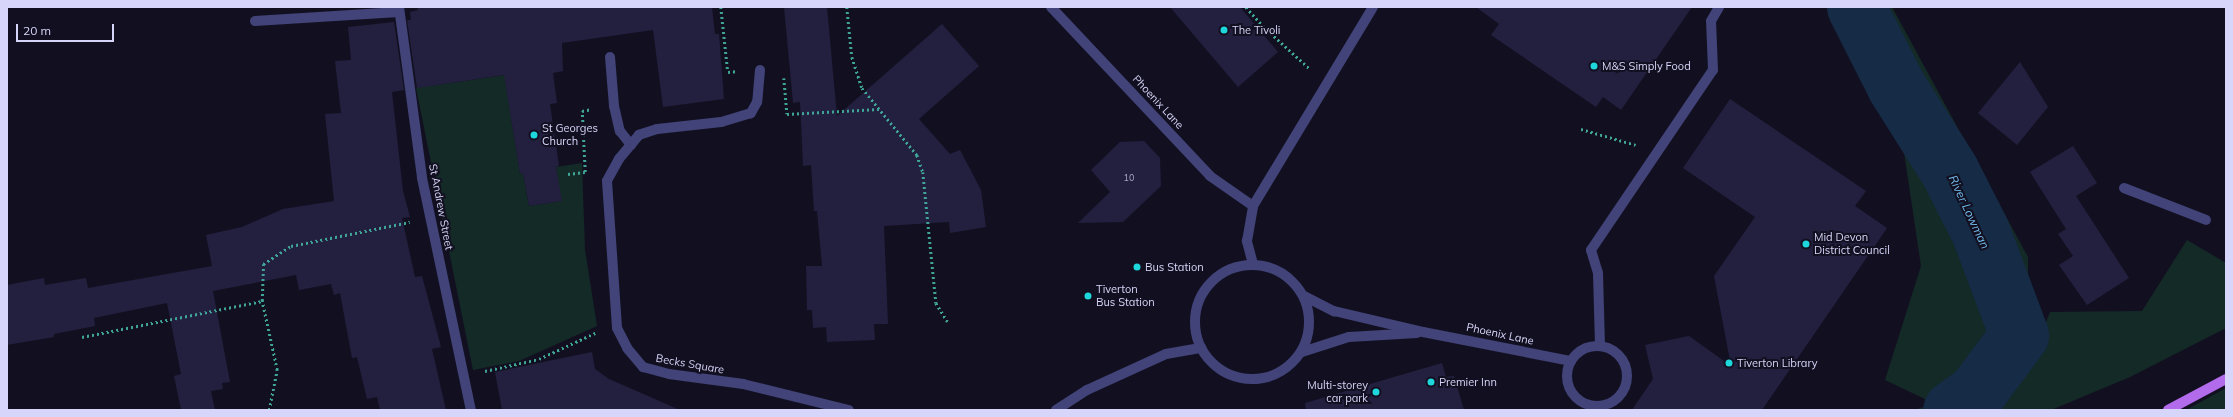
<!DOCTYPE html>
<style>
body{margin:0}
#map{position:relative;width:2233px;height:417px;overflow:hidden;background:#121020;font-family:Mulish,sans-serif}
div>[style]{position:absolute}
.green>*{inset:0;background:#142a27}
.river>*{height:59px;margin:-29.5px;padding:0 29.5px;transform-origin:29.5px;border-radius:29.5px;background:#162b45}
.building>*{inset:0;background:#231f3f}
.path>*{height:2.5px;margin-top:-1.25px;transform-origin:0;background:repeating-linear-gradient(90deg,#3ea597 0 2px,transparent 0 5px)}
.minor>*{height:10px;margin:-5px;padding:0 5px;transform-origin:5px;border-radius:5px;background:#414379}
.minor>.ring{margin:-5px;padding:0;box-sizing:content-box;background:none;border:10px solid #414379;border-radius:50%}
.major>*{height:10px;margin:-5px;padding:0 5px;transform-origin:5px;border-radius:5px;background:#b26beb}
.dots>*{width:11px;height:11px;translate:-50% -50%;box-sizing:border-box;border:2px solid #121020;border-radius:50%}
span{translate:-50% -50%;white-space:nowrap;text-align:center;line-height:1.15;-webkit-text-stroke:4px #121020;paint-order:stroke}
.number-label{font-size:9px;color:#aaa8ca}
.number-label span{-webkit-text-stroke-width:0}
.poi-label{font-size:11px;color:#d7d5f9}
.left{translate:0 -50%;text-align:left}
.right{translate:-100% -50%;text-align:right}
.street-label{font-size:11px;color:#d7d5f9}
.water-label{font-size:12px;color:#71bbec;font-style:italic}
.frame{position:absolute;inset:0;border:8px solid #d7d5f9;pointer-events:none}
.scale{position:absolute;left:16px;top:24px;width:98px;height:18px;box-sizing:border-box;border:2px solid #d7d5f9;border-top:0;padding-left:5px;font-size:12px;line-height:14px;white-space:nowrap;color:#d7d5f9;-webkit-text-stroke:3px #121020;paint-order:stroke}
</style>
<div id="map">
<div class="green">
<div style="clip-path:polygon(1837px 7px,1892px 7px,2028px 257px,2028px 315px,1927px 400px,1885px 380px,1921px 266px,1904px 152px)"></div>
<div style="clip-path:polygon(427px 73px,430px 86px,518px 73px,506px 85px,520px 174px,523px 173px,529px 206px,561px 201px,556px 167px,582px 163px,585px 250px,597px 326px,519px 361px,473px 370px,416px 88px)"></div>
<div style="clip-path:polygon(2187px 240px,2226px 263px,2226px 328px,2130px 377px,2051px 410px,1914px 410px,2026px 374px,2050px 312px,2142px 311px)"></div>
<div style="clip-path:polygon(2226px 388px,2226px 410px,2186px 410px)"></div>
</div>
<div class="river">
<div style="left:1856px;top:7px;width:89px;rotate:63.1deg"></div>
<div style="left:1896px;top:86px;width:99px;rotate:57.8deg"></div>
<div style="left:1949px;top:170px;width:68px;rotate:63.1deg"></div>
<div style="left:1980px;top:231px;width:111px;rotate:69.4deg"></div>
<div style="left:2019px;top:335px;width:72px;rotate:126.6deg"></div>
<div style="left:1976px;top:393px;width:29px;rotate:145deg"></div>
</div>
<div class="building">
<div style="clip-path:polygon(417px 7px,712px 7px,715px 34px,719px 34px,724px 99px,663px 107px,653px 30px,562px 43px,563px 71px,553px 73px,557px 103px,550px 104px,559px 166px,556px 167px,562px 201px,529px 206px,523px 173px,520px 174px,504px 75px,417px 88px,407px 20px,411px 20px,410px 12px,418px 10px)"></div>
<div style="clip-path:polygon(784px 7px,827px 7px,837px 116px,942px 24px,979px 66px,919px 119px,950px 154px,960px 150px,981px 190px,986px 227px,950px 233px,949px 222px,884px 226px,888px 324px,874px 324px,875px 340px,827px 342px,826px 327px,813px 328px,812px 310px,807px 310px,806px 266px,822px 266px,817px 211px,814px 211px,811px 165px,803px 166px,800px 102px,793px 103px)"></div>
<div style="clip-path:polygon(1170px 7px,1240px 7px,1278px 52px,1238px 87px)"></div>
<div style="clip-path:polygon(1476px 7px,1692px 7px,1621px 110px,1603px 97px,1596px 107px,1491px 35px,1499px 24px)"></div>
<div style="clip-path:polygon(394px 22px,404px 90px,392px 92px,403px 191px,410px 217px,402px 218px,415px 277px,422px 276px,441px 347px,432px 349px,446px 410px,380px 410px,377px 397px,367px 399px,357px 357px,352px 358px,340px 293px,334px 295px,331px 284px,299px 290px,296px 275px,213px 291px,230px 382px,222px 383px,223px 389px,211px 391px,215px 410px,181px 410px,174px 376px,181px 374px,167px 303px,94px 318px,95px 326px,54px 334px,54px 337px,7px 345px,7px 285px,44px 278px,45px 285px,86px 278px,88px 288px,212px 266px,206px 235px,242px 227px,283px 209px,334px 201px,325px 114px,341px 113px,335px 61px,351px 60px,348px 27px)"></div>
<div style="clip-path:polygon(2020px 62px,2048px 107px,2017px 145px,1978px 113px)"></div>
<div style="clip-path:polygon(1730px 99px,1866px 191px,1855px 206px,1887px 228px,1762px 410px,1632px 410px,1653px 379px,1645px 345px,1689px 336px,1731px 366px,1714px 276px,1755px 217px,1683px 168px)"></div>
<div style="clip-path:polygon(1144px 141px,1160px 158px,1161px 186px,1123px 222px,1078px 223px,1110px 192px,1091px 170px,1120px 142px)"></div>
<div style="clip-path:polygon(2073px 146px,2097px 183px,2076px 196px,2129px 278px,2087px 305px,2059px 265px,2073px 256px,2058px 234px,2066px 229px,2030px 172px)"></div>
<div style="clip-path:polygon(592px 352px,595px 369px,609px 379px,680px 410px,502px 410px,495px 372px)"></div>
<div style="clip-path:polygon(1442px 363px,1446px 377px,1454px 376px,1464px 410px,1306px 410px,1305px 403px)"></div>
</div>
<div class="path">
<div style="left:721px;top:7px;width:65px;rotate:83.9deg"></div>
<div style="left:728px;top:72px;width:10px;rotate:-6deg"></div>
<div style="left:847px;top:7px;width:50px;rotate:84.3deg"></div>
<div style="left:852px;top:57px;width:33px;rotate:72deg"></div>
<div style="left:862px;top:88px;width:87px;rotate:50.6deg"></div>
<div style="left:917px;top:155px;width:18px;rotate:71deg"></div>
<div style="left:923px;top:172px;width:132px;rotate:84.3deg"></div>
<div style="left:936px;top:303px;width:22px;rotate:58deg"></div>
<div style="left:1246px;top:7px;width:25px;rotate:48deg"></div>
<div style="left:1263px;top:26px;width:64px;rotate:42.5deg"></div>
<div style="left:784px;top:78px;width:36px;rotate:85deg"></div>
<div style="left:787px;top:114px;width:92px;rotate:-3.1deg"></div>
<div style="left:1581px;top:129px;width:57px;rotate:16.2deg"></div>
<div style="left:568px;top:174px;width:17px;rotate:-7deg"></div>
<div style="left:585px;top:172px;width:61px;rotate:-92.8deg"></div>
<div style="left:582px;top:111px;width:10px;rotate:-11deg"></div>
<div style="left:82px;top:337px;width:184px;rotate:-11.3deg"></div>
<div style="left:485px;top:371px;width:55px;rotate:-12.5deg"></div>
<div style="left:539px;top:359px;width:62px;rotate:-24.9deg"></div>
<div style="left:269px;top:410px;width:41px;rotate:-78.7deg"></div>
<div style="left:277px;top:370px;width:71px;rotate:-102.3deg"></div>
<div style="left:262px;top:301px;width:37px;rotate:-88deg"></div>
<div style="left:263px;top:264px;width:33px;rotate:-33deg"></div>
<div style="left:291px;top:246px;width:121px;rotate:-11.4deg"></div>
</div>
<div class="minor">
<div style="left:399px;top:7px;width:173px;rotate:82.3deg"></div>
<div style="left:422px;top:178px;width:237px;rotate:78.1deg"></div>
<div style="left:1051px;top:7px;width:232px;rotate:46.7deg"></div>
<div style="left:1210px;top:176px;width:52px;rotate:34.9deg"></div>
<div style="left:255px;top:21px;width:144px;rotate:-3.6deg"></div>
<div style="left:610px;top:57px;width:49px;rotate:85.3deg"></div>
<div style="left:614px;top:106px;width:26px;rotate:77deg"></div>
<div style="left:620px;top:131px;width:18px;rotate:52deg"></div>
<div style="left:760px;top:70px;width:32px;rotate:95deg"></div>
<div style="left:757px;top:102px;width:13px;rotate:119deg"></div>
<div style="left:751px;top:113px;width:31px;rotate:163deg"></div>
<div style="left:721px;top:122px;width:64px;rotate:173.8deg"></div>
<div style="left:657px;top:129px;width:19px;rotate:162deg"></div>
<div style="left:639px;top:135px;width:31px;rotate:130deg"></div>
<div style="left:619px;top:159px;width:25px;rotate:119deg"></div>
<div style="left:607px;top:181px;width:147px;rotate:86.1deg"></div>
<div style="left:617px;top:328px;width:22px;rotate:63deg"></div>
<div style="left:627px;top:348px;width:25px;rotate:50deg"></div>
<div style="left:643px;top:367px;width:27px;rotate:15deg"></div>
<div style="left:669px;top:374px;width:75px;rotate:7.7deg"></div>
<div style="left:743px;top:384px;width:109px;rotate:13.8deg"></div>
<div style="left:2124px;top:188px;width:88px;rotate:21.3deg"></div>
<div style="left:1253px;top:264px;width:24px;rotate:-105deg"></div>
<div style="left:1247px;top:241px;width:36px;rotate:-80deg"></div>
<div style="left:1253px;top:206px;width:232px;rotate:-58.9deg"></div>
<div class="ring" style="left:1195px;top:265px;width:104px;height:104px"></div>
<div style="left:1304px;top:296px;width:34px;rotate:27deg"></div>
<div style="left:1334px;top:311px;width:91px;rotate:13.3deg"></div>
<div style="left:1423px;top:332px;width:151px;rotate:11.1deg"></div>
<div style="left:1600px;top:345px;width:72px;rotate:-91.6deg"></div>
<div style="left:1598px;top:273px;width:24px;rotate:-107deg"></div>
<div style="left:1591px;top:250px;width:217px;rotate:-55.9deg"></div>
<div style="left:1713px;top:70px;width:49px;rotate:-92.3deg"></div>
<div style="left:1711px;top:21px;width:16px;rotate:-60deg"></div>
<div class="ring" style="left:1567px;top:346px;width:50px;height:50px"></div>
<div style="left:1302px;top:352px;width:49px;rotate:-17.7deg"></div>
<div style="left:1349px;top:337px;width:68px;rotate:-3.4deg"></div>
<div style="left:1056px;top:410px;width:37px;rotate:-33deg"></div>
<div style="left:1087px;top:390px;width:87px;rotate:-24.5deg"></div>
<div style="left:1166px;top:354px;width:36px;rotate:-10deg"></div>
</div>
<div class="major">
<div style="left:2168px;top:410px;width:66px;rotate:-28.1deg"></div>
</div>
<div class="dots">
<div style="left:1224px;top:30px;background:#1ed7dd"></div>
<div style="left:1594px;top:66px;background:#1ed7dd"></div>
<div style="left:534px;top:135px;background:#1ed7dd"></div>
<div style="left:1806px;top:244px;background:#1ed7dd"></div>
<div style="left:1137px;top:267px;background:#1ed7dd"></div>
<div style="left:1088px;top:296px;background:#1ed7dd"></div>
<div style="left:1729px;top:363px;background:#1ed7dd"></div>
<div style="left:1431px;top:382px;background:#1ed7dd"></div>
<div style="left:1376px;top:392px;background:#1ed7dd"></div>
</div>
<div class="number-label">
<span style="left:1129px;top:178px">10</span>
</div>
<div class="poi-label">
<span class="left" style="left:1232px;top:30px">The Tivoli</span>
<span class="left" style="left:1602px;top:66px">M&amp;S Simply Food</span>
<span class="left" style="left:542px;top:135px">St Georges<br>Church</span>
<span class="left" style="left:1814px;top:244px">Mid Devon<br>District Council</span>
<span class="left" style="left:1145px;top:267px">Bus Station</span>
<span class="left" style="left:1096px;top:296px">Tiverton<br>Bus Station</span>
<span class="left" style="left:1737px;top:363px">Tiverton Library</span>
<span class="left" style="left:1439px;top:382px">Premier Inn</span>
<span class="right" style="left:1368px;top:392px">Multi-storey<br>car park</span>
</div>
<div class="street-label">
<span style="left:1158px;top:102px;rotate:47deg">Phoenix Lane</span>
<span style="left:441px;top:207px;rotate:79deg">St Andrew Street</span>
<span style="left:1500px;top:334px;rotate:12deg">Phoenix Lane</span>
<span style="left:690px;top:364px;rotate:10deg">Becks Square</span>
</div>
<div class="water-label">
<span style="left:1969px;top:212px;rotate:65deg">River Lowman</span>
</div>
<div class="frame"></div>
<div class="scale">20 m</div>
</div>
